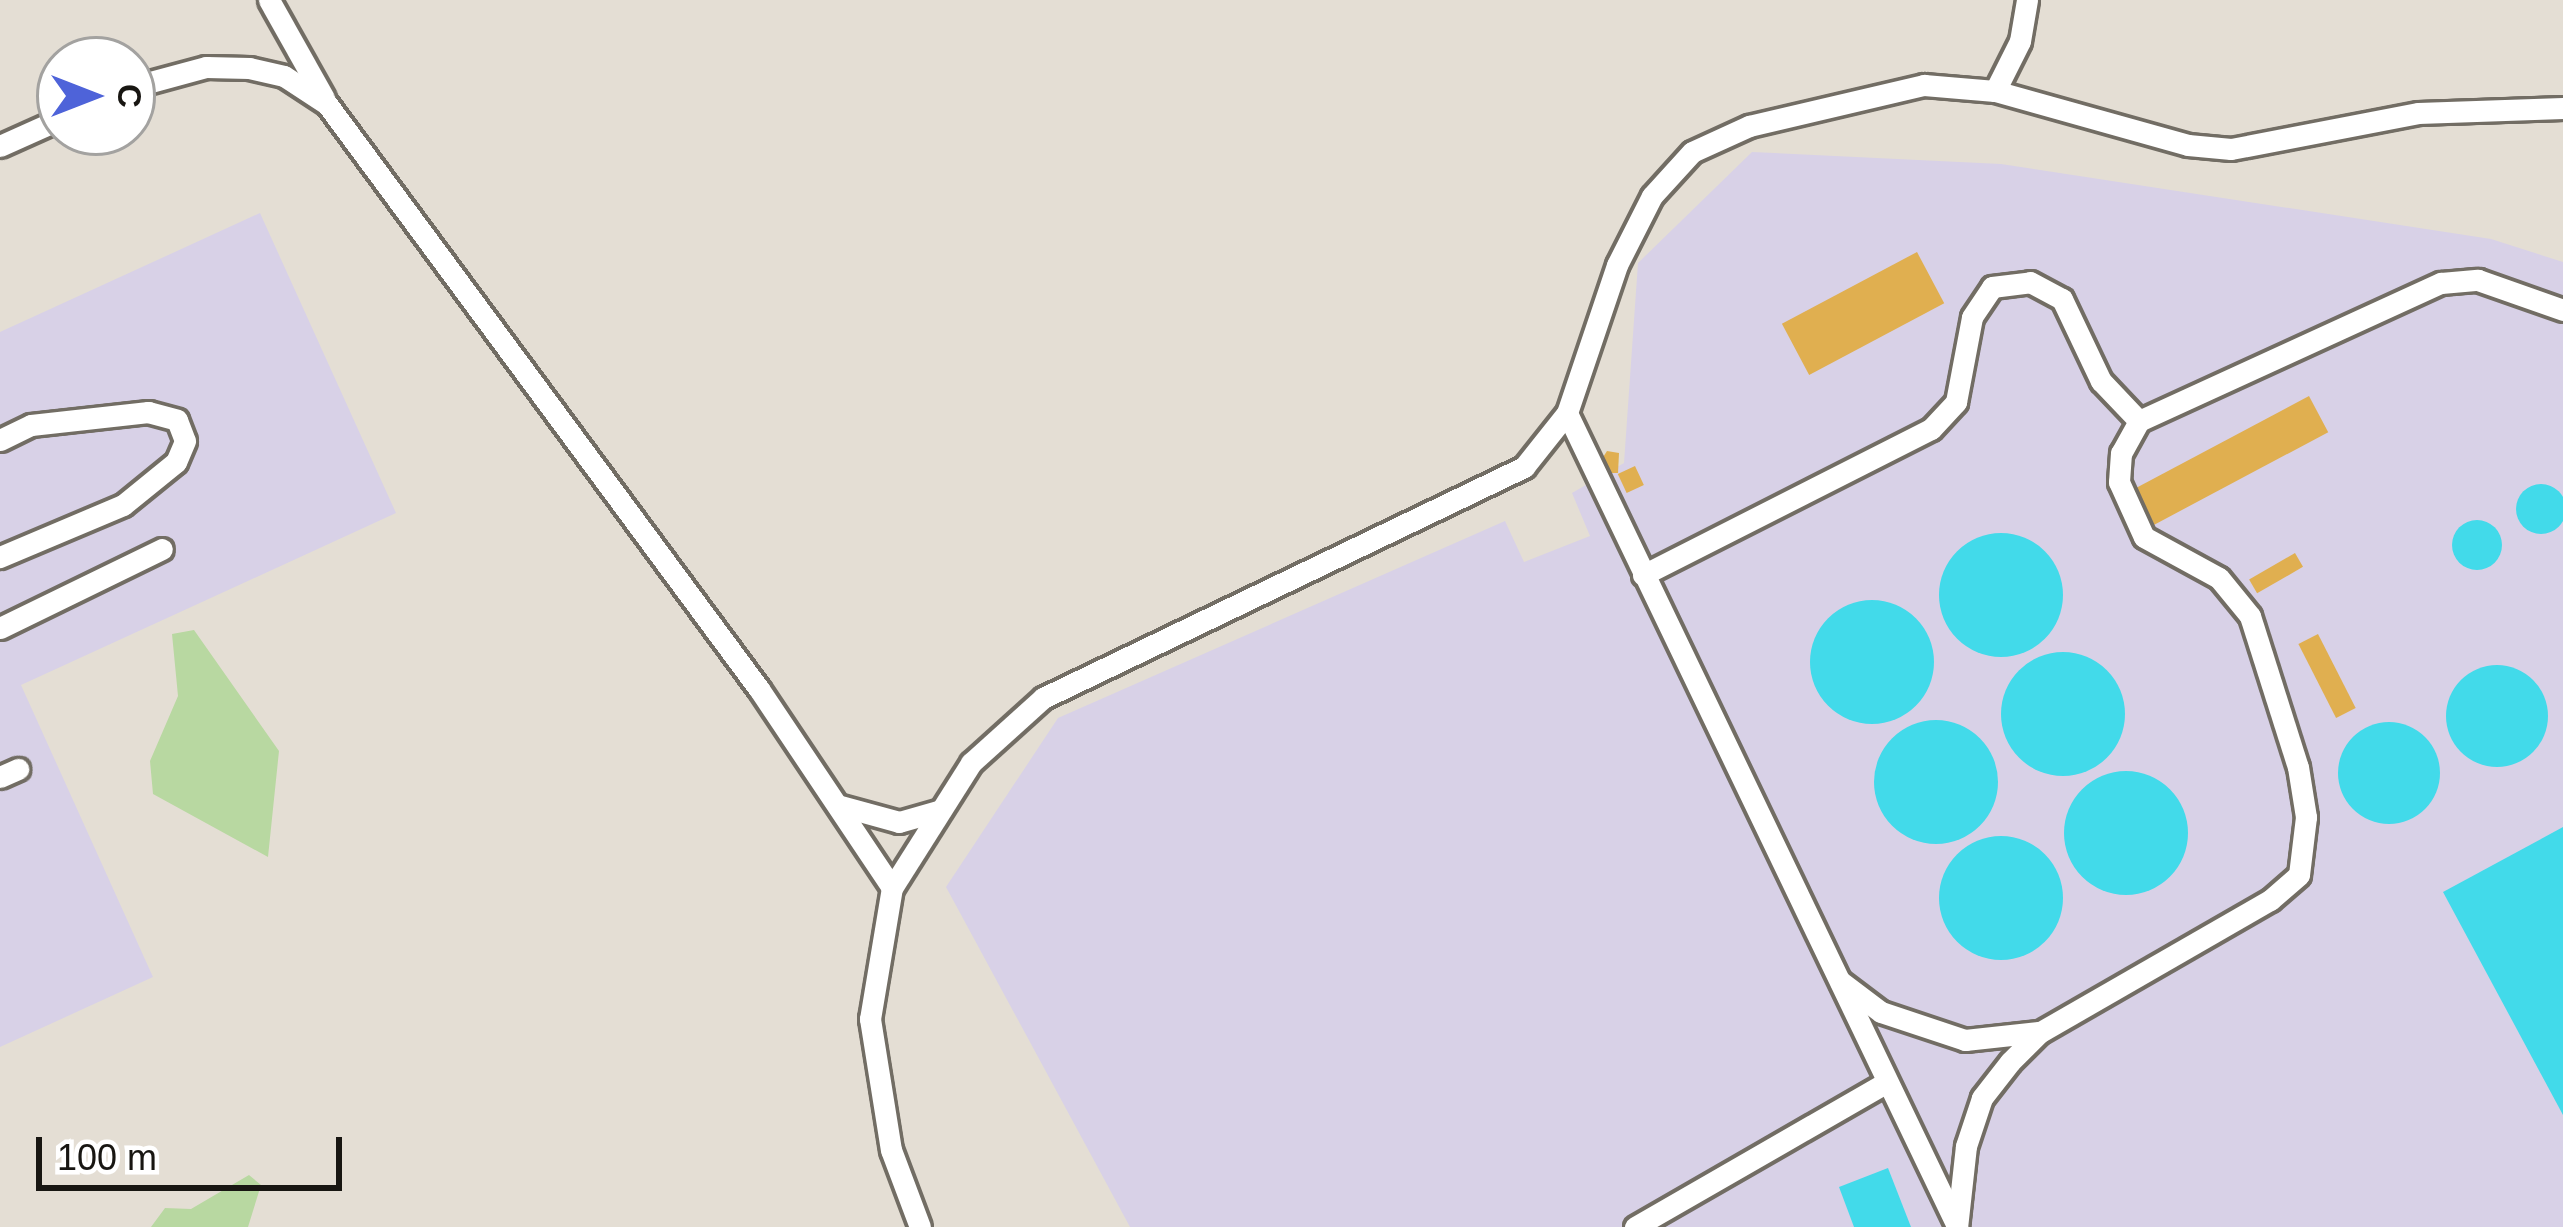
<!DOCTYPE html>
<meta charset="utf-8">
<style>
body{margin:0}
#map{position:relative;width:2563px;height:1227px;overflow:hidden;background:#e4ded4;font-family:Arial,sans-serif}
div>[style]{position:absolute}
.industrial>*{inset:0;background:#d8d1e7}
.green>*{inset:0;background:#b8d8a1}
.water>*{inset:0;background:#42daea}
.round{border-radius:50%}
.building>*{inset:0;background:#e0af50;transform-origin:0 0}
.roads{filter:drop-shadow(3px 0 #726d64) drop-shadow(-3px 0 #726d64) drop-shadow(0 3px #726d64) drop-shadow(0 -3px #726d64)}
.minor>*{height:21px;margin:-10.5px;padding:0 10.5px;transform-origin:10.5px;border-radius:10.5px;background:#fff}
span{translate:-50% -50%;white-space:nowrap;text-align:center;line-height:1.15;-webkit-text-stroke:10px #fff;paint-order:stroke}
.north{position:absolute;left:36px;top:36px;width:120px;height:120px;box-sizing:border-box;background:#fff;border:3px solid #a3a2a0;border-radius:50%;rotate:90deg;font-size:33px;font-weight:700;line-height:48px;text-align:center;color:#181612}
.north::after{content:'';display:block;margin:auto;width:42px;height:54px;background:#4e63d9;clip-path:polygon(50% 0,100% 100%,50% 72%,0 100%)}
.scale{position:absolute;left:36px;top:1137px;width:306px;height:54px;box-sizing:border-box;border:6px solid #181612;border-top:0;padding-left:15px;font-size:36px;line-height:42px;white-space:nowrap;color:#181612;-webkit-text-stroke:9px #fff;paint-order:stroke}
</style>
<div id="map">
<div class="industrial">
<div style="clip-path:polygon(1752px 152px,2001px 164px,2491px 239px,2563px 262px,2563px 1227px,1130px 1227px,946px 887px,1058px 718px,1505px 521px,1524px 562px,1590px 536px,1572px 493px,1624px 463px,1638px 263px)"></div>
<div style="clip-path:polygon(260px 213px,396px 513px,21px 685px,153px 977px,0 1047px,0 332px)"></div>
</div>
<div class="green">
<div style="clip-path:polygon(194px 630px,279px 751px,268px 857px,153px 794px,150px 761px,178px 696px,172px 634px)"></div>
<div style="clip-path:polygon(249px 1175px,261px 1185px,248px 1227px,151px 1227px,165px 1208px,191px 1209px)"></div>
</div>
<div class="water">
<div class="round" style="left:2516px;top:484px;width:50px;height:50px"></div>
<div class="round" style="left:2452px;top:520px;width:50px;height:50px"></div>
<div class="round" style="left:1939px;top:533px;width:124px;height:124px"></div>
<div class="round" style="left:1810px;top:600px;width:124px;height:124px"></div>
<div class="round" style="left:2001px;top:652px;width:124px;height:124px"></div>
<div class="round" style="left:2446px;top:665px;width:102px;height:102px"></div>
<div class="round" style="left:1874px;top:720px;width:124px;height:124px"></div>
<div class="round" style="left:2338px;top:722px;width:102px;height:102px"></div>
<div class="round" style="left:2064px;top:771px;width:124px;height:124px"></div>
<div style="clip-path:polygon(2563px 827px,2563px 1115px,2443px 892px)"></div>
<div class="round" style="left:1939px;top:836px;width:124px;height:124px"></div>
<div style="clip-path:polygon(1888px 1168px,1911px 1227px,1854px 1227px,1839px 1187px)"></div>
</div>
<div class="building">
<div style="left:1917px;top:252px;width:58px;height:153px;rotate:62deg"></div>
<div style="left:2309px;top:396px;width:41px;height:197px;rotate:62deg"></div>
<div style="clip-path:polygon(1607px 451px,1619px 453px,1618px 473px,1605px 473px,1600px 462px)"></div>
<div style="left:1635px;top:466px;width:21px;height:19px;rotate:65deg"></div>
<div style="left:2295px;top:553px;width:16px;height:53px;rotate:60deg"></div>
<div style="left:2318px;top:634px;width:83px;height:22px;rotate:63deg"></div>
</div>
<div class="roads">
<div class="minor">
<div style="left:269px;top:0;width:112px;rotate:60.7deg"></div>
<div style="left:132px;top:87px;width:77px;rotate:-15.1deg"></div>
<div style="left:206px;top:67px;width:43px;rotate:1.3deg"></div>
<div style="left:249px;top:68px;width:36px;rotate:13deg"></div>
<div style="left:284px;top:76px;width:51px;rotate:33.1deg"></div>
<div style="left:327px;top:104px;width:727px;rotate:53.56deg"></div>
<div style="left:759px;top:689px;width:239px;rotate:56.2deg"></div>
<div style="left:1995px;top:91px;width:56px;rotate:-63.4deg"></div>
<div style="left:2020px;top:41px;width:42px;rotate:-80.3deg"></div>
<div style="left:0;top:146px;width:66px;rotate:-24.2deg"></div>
<div style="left:1567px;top:413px;width:902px;rotate:64.37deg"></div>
<div style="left:2139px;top:421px;width:332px;rotate:-24.6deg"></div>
<div style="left:2441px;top:283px;width:37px;rotate:-5deg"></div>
<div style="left:2478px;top:280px;width:90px;rotate:19.4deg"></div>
<div style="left:0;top:440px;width:34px;rotate:-26deg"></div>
<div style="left:31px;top:425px;width:118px;rotate:-6.3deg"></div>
<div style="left:148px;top:412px;width:30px;rotate:15deg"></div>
<div style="left:177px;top:420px;width:22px;rotate:69deg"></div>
<div style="left:185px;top:441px;width:23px;rotate:113deg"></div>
<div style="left:176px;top:462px;width:68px;rotate:140.9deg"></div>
<div style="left:123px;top:505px;width:134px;rotate:157.1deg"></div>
<div style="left:1643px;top:575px;width:323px;rotate:-26.9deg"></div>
<div style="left:1931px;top:429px;width:37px;rotate:-47deg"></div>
<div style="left:1956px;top:402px;width:86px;rotate:-79.3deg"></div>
<div style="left:1972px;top:317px;width:36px;rotate:-56deg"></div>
<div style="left:1992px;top:287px;width:38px;rotate:-7deg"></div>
<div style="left:2030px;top:282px;width:36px;rotate:28deg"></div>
<div style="left:2062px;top:299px;width:91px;rotate:64.6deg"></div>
<div style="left:2101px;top:381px;width:55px;rotate:46.5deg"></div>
<div style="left:2139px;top:421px;width:37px;rotate:119deg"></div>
<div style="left:2121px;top:453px;width:29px;rotate:94deg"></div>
<div style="left:2119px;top:482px;width:60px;rotate:65.6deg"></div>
<div style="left:2144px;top:537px;width:85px;rotate:28.7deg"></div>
<div style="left:2219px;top:578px;width:49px;rotate:50.8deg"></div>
<div style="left:2250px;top:616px;width:158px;rotate:72.4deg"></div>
<div style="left:2298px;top:767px;width:51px;rotate:80.9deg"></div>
<div style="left:2306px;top:817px;width:58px;rotate:96.9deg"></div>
<div style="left:2299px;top:875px;width:38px;rotate:139deg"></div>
<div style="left:2270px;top:900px;width:265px;rotate:150.1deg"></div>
<div style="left:2040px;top:1032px;width:42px;rotate:135deg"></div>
<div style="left:2010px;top:1062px;width:46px;rotate:127.9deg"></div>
<div style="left:1982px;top:1098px;width:51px;rotate:108.4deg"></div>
<div style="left:1966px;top:1146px;width:81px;rotate:96.3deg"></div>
<div style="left:0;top:628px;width:180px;rotate:-26deg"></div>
<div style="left:0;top:777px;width:20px;rotate:-24deg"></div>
<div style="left:841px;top:806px;width:60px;rotate:15.4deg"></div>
<div style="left:899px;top:822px;width:40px;rotate:-16deg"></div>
<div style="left:1840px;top:981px;width:51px;rotate:37.1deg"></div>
<div style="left:1881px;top:1012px;width:89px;rotate:18.4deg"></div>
<div style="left:1965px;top:1040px;width:74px;rotate:-6.2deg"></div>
<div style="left:920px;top:1227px;width:82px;rotate:-110.6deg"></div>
<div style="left:891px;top:1150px;width:133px;rotate:-99.1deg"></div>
<div style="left:870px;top:1019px;width:133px;rotate:-80.5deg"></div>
<div style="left:892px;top:888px;width:148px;rotate:-57.7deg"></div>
<div style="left:971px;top:763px;width:97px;rotate:-42.1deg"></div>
<div style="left:1043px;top:698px;width:534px;rotate:-25.65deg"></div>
<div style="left:1524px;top:467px;width:69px;rotate:-51.5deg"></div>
<div style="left:1567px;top:413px;width:156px;rotate:-71.3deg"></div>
<div style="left:1617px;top:265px;width:77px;rotate:-63.1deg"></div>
<div style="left:1652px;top:196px;width:59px;rotate:-47.7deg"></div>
<div style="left:1692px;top:152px;width:63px;rotate:-24.5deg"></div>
<div style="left:1749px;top:126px;width:180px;rotate:-13.2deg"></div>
<div style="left:1924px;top:85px;width:71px;rotate:4.8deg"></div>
<div style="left:1995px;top:91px;width:200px;rotate:15.6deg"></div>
<div style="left:2188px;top:145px;width:43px;rotate:5.3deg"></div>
<div style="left:2231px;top:149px;width:190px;rotate:-10.9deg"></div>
<div style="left:2418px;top:113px;width:145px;rotate:-2deg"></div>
<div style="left:1635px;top:1227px;width:291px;rotate:-29.9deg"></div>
</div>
</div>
<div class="north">С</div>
<div class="scale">100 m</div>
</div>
